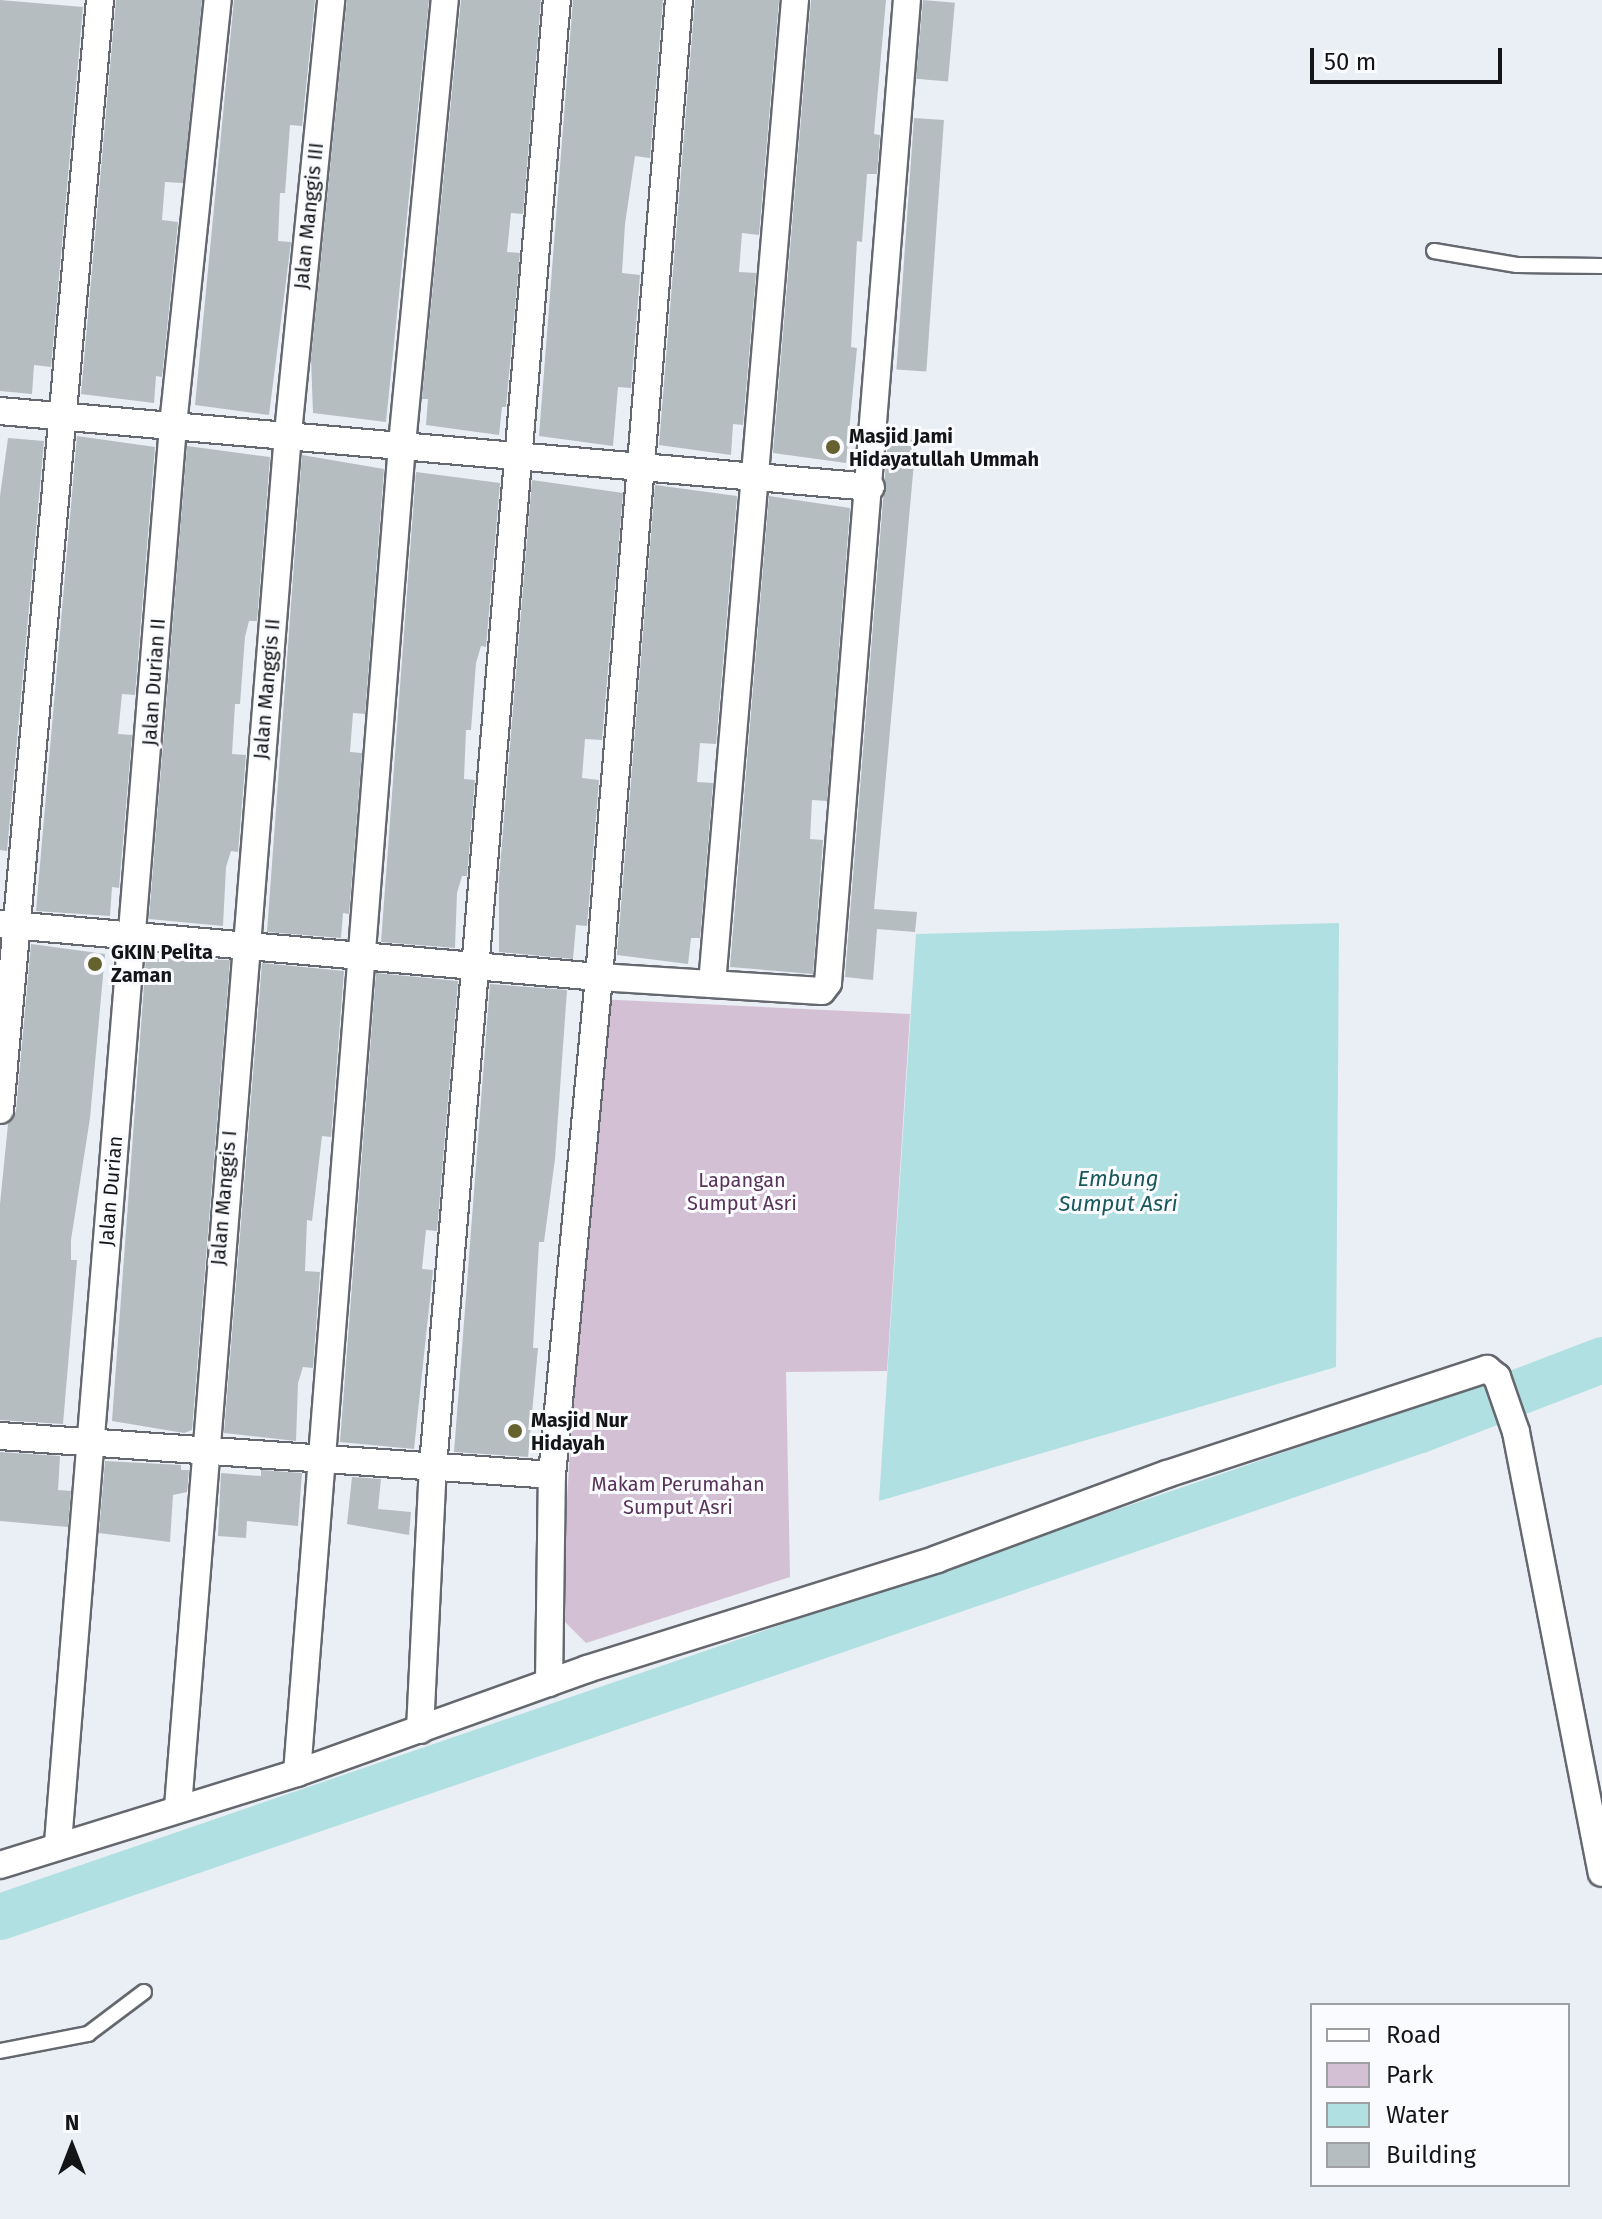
<!DOCTYPE html>
<style>
body{margin:0}
#map{position:relative;width:1602px;height:2219px;overflow:hidden;background:#eaeef5;font-family:"Fira Sans",sans-serif}
div>[style]{position:absolute}
.green>*{inset:0;background:#d4c0d4}
.water>*{inset:0;background:#b1e0e2}
.river>*{height:46px;margin:-23px;padding:0 23px;transform-origin:23px;border-radius:23px;background:#b1e0e2}
.building>*{inset:0;background:#b6bdc1;transform-origin:0 0}
.roads{filter:drop-shadow(2px 0 #65686e) drop-shadow(-2px 0 #65686e) drop-shadow(0 2px #65686e) drop-shadow(0 -2px #65686e)}
.service>*{height:14px;margin:-7px;padding:0 7px;transform-origin:7px;border-radius:7px;background:#fff}
.minor>*{height:26px;margin:-13px;padding:0 13px;transform-origin:13px;border-radius:13px;background:#fff}
.dots>*{width:22px;height:22px;translate:-50% -50%;box-sizing:border-box;border:4px solid #fafbfe;border-radius:50%}
span{translate:-50% -50%;white-space:nowrap;text-align:center;line-height:1.15;-webkit-text-stroke:6px #fafbfe;paint-order:stroke}
.street-label{font-size:20px;color:#141517}
.poi-label{font-size:20px;color:#141517;font-weight:700}
.left{translate:0 -50%;text-align:left}
.park-label{font-size:20px;color:#593359}
.water-label{font-size:22px;color:#18575a;font-style:italic}
.legend{position:absolute;left:1310px;top:2003px;width:260px;height:184px;box-sizing:border-box;background:#fafbfe;border:2px solid #9e9fa2;margin:0;padding:10px 14px;list-style:none;font-size:24px;color:#141517}
.legend li{display:flex;align-items:center;gap:16px;height:40px}
.legend b{width:40px;border:2px solid #9e9fa2}
.north{position:absolute;left:32px;top:2107px;width:80px;height:80px;-webkit-text-stroke:6px #fafbfe;paint-order:stroke;rotate:0deg;font-size:22px;font-weight:700;line-height:32px;text-align:center;color:#141517}
.north::after{content:'';display:block;margin:auto;width:28px;height:36px;background:#141517;clip-path:polygon(50% 0,100% 100%,50% 72%,0 100%)}
.scale{position:absolute;left:1310px;top:48px;width:192px;height:36px;box-sizing:border-box;border:4px solid #141517;border-top:0;padding-left:10px;font-size:24px;line-height:28px;white-space:nowrap;color:#141517;-webkit-text-stroke:6px #fafbfe;paint-order:stroke}
</style>
<div id="map">
<div class="green">
<div style="clip-path:polygon(597px 999px,910px 1014px,887px 1371px,786px 1372px,790px 1577px,586px 1643px,560px 1617px)"></div>
</div>
<div class="water">
<div style="clip-path:polygon(1339px 923px,1336px 1367px,879px 1501px,916px 934px)"></div>
</div>
<div class="river">
<div style="left:0;top:1917px;width:1501px;rotate:-18.93deg"></div>
<div style="left:1420px;top:1430px;width:195px;rotate:-21deg"></div>
</div>
<div class="building">
<div style="clip-path:polygon(0 0,83px 7px,51px 367px,34px 365px,32px 394px,0 391px)"></div>
<div style="clip-path:polygon(116px 0,202px 0,183px 183px,165px 182px,162px 220px,178px 222px,162px 377px,156px 376px,154px 403px,81px 394px)"></div>
<div style="clip-path:polygon(234px 0,315px 0,302px 126px,290px 125px,285px 193px,280px 193px,278px 241px,291px 242px,269px 415px,195px 405px)"></div>
<div style="clip-path:polygon(347px 0,429px 0,386px 422px,313px 413px,311px 359px)"></div>
<div style="clip-path:polygon(461px 0,541px 0,523px 214px,511px 213px,507px 252px,520px 253px,506px 407px,502px 407px,499px 435px,426px 425px,428px 399px,422px 399px)"></div>
<div style="clip-path:polygon(573px 0,663px 0,650px 158px,635px 156px,625px 224px,622px 273px,640px 275px,631px 388px,618px 387px,613px 446px,539px 436px)"></div>
<div style="clip-path:polygon(695px 0,779px 0,759px 235px,742px 233px,739px 272px,756px 273px,743px 425px,733px 424px,731px 455px,659px 445px)"></div>
<div style="clip-path:polygon(811px 0,886px 0,874px 134px,880px 135px,877px 174px,867px 174px,862px 242px,857px 241px,851px 347px,857px 348px,846px 463px,773px 453px)"></div>
<div style="left:923px;top:0;width:32px;height:79px;rotate:5deg"></div>
<div style="left:914px;top:118px;width:30px;height:252px;rotate:4deg"></div>
<div style="clip-path:polygon(77px 436px,155px 447px,135px 695px,122px 694px,118px 734px,132px 735px,119px 888px,112px 887px,110px 916px,36px 911px)"></div>
<div style="clip-path:polygon(8px 438px,44px 441px,7px 851px,0 850px,0 496px)"></div>
<div style="clip-path:polygon(888px 438px,916px 440px,874px 909px,917px 912px,915px 932px,877px 929px,873px 980px,845px 977px)"></div>
<div style="clip-path:polygon(187px 446px,270px 457px,257px 621px,249px 621px,245px 637px,240px 704px,235px 704px,232px 754px,246px 755px,238px 852px,231px 851px,226px 867px,223px 926px,149px 919px)"></div>
<div style="clip-path:polygon(302px 455px,384px 469px,365px 714px,353px 713px,350px 752px,362px 753px,349px 914px,343px 913px,341px 938px,267px 932px)"></div>
<div style="clip-path:polygon(416px 472px,500px 483px,486px 647px,481px 646px,476px 663px,471px 730px,466px 730px,464px 779px,475px 780px,467px 876px,462px 876px,457px 893px,455px 948px,381px 942px)"></div>
<div style="clip-path:polygon(532px 480px,623px 493px,602px 740px,585px 739px,582px 778px,599px 780px,587px 926px,576px 925px,573px 959px,499px 952px,499px 879px)"></div>
<div style="clip-path:polygon(655px 485px,737px 496px,716px 744px,700px 743px,697px 782px,713px 783px,700px 938px,691px 938px,688px 964px,617px 955px)"></div>
<div style="clip-path:polygon(769px 496px,850px 508px,827px 801px,812px 800px,810px 839px,823px 840px,813px 974px,730px 967px)"></div>
<div style="clip-path:polygon(31px 944px,105px 954px,90px 1118px,71px 1240px,71px 1260px,77px 1260px,63px 1424px,0 1420px,0 1204px,8px 1124px,16px 1111px)"></div>
<div style="clip-path:polygon(146px 958px,230px 960px,192px 1430px,184px 1433px,112px 1421px)"></div>
<div style="clip-path:polygon(262px 963px,344px 971px,331px 1137px,322px 1136px,312px 1221px,307px 1220px,305px 1271px,320px 1272px,313px 1368px,303px 1367px,298px 1383px,296px 1441px,224px 1433px)"></div>
<div style="clip-path:polygon(376px 973px,458px 981px,437px 1231px,426px 1230px,422px 1269px,433px 1270px,414px 1449px,340px 1442px)"></div>
<div style="clip-path:polygon(490px 984px,567px 990px,555px 1159px,544px 1242px,539px 1242px,533px 1348px,538px 1348px,528px 1457px,454px 1452px)"></div>
<div style="clip-path:polygon(0 1452px,60px 1456px,58px 1490px,71px 1491px,68px 1527px,0 1521px)"></div>
<div style="clip-path:polygon(105px 1461px,181px 1465px,181px 1470px,189px 1470px,187px 1492px,173px 1495px,170px 1542px,99px 1533px)"></div>
<div style="clip-path:polygon(261px 1470px,302px 1473px,298px 1526px,247px 1521px,246px 1538px,218px 1536px,221px 1473px,261px 1476px)"></div>
<div style="clip-path:polygon(352px 1477px,381px 1479px,378px 1509px,411px 1512px,409px 1535px,347px 1524px)"></div>
</div>
<div class="roads">
<div class="service">
<div style="left:1434px;top:251px;width:84px;rotate:9.6deg"></div>
<div style="left:1517px;top:265px;width:85px;rotate:0.7deg"></div>
<div style="left:0;top:2051px;width:90px;rotate:-10.9deg"></div>
<div style="left:88px;top:2034px;width:70px;rotate:-36.9deg"></div>
</div>
<div class="minor">
<div style="left:0;top:411px;width:874px;rotate:4.99deg"></div>
<div style="left:0;top:924px;width:601px;rotate:5.06deg"></div>
<div style="left:599px;top:977px;width:223px;rotate:3.6deg"></div>
<div style="left:822px;top:991px;width:10px;rotate:-53deg"></div>
<div style="left:828px;top:983px;width:986px;rotate:-85.41deg"></div>
<div style="left:712px;top:984px;width:987px;rotate:-85.18deg"></div>
<div style="left:0;top:1110px;width:1114px;rotate:-84.85deg"></div>
<div style="left:0;top:1436px;width:553px;rotate:4.04deg"></div>
<div style="left:549px;top:1683px;width:208px;rotate:-89.2deg"></div>
<div style="left:552px;top:1475px;width:500px;rotate:-84.61deg"></div>
<div style="left:599px;top:977px;width:980px;rotate:-85.32deg"></div>
<div style="left:420px;top:1730px;width:264px;rotate:-87.2deg"></div>
<div style="left:433px;top:1466px;width:1471px;rotate:-85.17deg"></div>
<div style="left:297px;top:1773px;width:1333px;rotate:-85.48deg"></div>
<div style="left:402px;top:444px;width:446px;rotate:-84.5deg"></div>
<div style="left:178px;top:1807px;width:1378px;rotate:-85.42deg"></div>
<div style="left:288px;top:433px;width:435px;rotate:-84.3deg"></div>
<div style="left:58px;top:1843px;width:1423px;rotate:-85.36deg"></div>
<div style="left:173px;top:425px;width:427px;rotate:-84deg"></div>
<div style="left:0;top:1865px;width:311px;rotate:-17.2deg"></div>
<div style="left:297px;top:1773px;width:308px;rotate:-19.7deg"></div>
<div style="left:587px;top:1669px;width:367px;rotate:-17.4deg"></div>
<div style="left:937px;top:1559px;width:245px;rotate:-20.3deg"></div>
<div style="left:1167px;top:1474px;width:337px;rotate:-18.2deg"></div>
<div style="left:1487px;top:1369px;width:13px;rotate:39deg"></div>
<div style="left:1497px;top:1377px;width:58px;rotate:70.9deg"></div>
<div style="left:1516px;top:1432px;width:449px;rotate:79deg"></div>
</div>
</div>
<div class="dots">
<div style="left:833px;top:447px;background:#66622f"></div>
<div style="left:95px;top:964px;background:#66622f"></div>
<div style="left:515px;top:1431px;background:#66622f"></div>
</div>
<div class="street-label">
<span style="left:309px;top:216px;rotate:-84deg">Jalan Manggis III</span>
<span style="left:154px;top:682px;rotate:-86deg">Jalan Durian II</span>
<span style="left:267px;top:689px;rotate:-85deg">Jalan Manggis II</span>
<span style="left:111px;top:1191px;rotate:-85deg">Jalan Durian</span>
<span style="left:224px;top:1198px;rotate:-85deg">Jalan Manggis I</span>
</div>
<div class="poi-label">
<span class="left" style="left:849px;top:448px">Masjid Jami<br>Hidayatullah Ummah</span>
<span class="left" style="left:111px;top:964px">GKIN Pelita<br>Zaman</span>
<span class="left" style="left:531px;top:1432px">Masjid Nur<br>Hidayah</span>
</div>
<div class="park-label">
<span style="left:742px;top:1192px">Lapangan<br>Sumput Asri</span>
<span style="left:678px;top:1496px">Makam Perumahan<br>Sumput Asri</span>
</div>
<div class="water-label">
<span style="left:1118px;top:1191px">Embung<br>Sumput Asri</span>
</div>
<ul class="legend">
<li><b style="height:10px;background:#fff"></b>Road</li>
<li><b style="height:22px;background:#d4c0d4"></b>Park</li>
<li><b style="height:22px;background:#b1e0e2"></b>Water</li>
<li><b style="height:22px;background:#b6bdc1"></b>Building</li>
</ul>
<div class="north">N</div>
<div class="scale">50 m</div>
</div>
